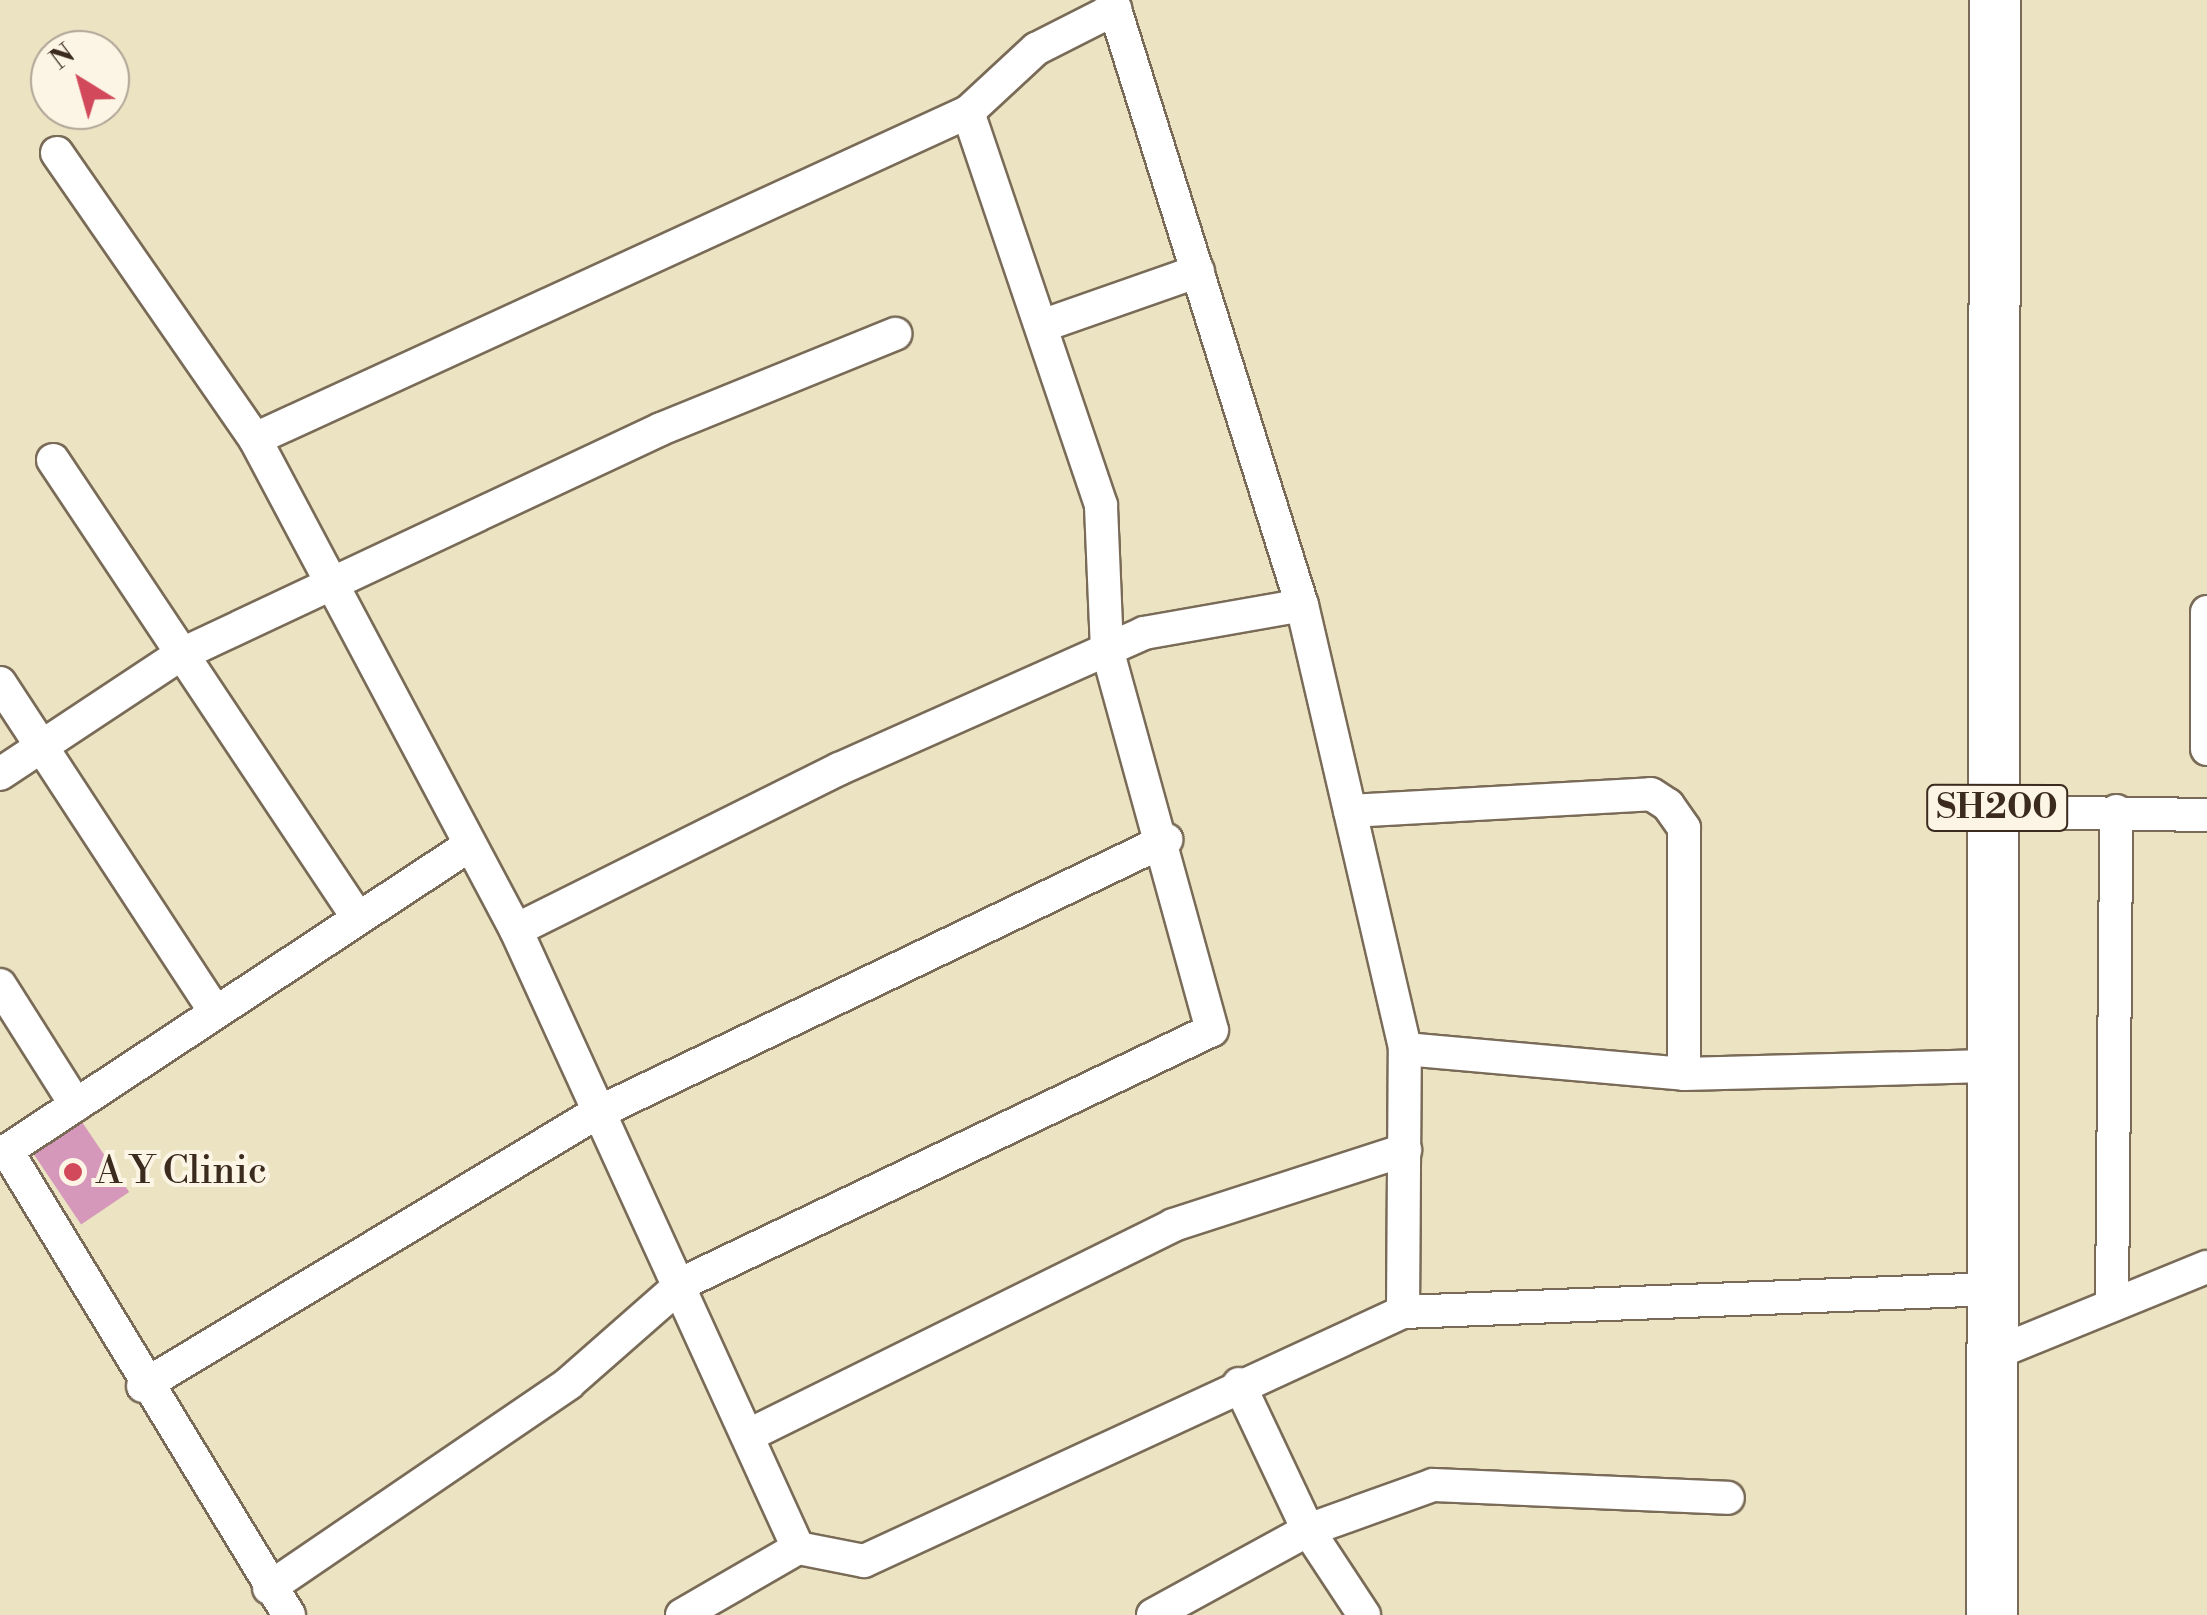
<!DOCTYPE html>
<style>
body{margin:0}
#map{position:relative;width:2207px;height:1615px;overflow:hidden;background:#ebe3c1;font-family:"Libre Bodoni",serif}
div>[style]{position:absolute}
.building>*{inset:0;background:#d598ba;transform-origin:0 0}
.roads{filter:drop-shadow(2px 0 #796b57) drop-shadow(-2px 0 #796b57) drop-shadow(0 2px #796b57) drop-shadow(0 -2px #796b57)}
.street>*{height:32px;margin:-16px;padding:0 16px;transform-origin:16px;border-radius:16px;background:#fff}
.primary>*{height:50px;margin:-25px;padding:0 25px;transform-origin:25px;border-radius:25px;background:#fff}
.dots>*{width:28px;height:28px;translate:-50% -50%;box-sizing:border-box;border:5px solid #fcf5e5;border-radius:50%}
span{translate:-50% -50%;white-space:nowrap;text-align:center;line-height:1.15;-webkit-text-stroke:8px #fcf5e5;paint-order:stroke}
.shield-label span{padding:2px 8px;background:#fcf5e5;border:2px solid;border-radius:8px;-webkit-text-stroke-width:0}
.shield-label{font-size:35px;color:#3b2a1e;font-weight:700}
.poi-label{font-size:38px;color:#3b2a1e}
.left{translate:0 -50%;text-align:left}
.north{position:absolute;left:30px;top:30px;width:100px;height:100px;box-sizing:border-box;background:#fcf5e5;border:2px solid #afa495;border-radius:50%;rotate:323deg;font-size:28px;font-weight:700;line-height:40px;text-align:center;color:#3b2a1e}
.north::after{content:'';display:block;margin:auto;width:35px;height:45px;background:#d1495b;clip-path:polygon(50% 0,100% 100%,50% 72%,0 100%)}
</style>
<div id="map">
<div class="building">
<div style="left:80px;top:1119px;width:88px;height:58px;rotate:56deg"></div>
</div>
<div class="roads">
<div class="street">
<div style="left:1112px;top:0;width:634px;rotate:72.57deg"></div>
<div style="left:1302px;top:605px;width:456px;rotate:76.9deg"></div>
<div style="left:57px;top:153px;width:348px;rotate:55.3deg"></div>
<div style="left:255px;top:439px;width:784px;rotate:-24.64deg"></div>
<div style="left:968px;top:112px;width:93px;rotate:-42.8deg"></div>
<div style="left:1036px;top:49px;width:89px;rotate:-26.9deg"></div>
<div style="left:1047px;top:324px;width:160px;rotate:-19.3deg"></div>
<div style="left:255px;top:439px;width:556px;rotate:62.01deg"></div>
<div style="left:516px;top:930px;width:679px;rotate:65.47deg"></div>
<div style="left:53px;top:460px;width:550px;rotate:56.34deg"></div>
<div style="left:2207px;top:612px;width:137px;rotate:90deg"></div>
<div style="left:0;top:683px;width:393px;rotate:56.8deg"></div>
<div style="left:0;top:774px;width:216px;rotate:-33.5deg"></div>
<div style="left:180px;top:655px;width:531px;rotate:-25.17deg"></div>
<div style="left:661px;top:429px;width:253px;rotate:-22.1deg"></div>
<div style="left:1350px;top:811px;width:301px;rotate:-3.2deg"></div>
<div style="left:1651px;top:794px;width:20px;rotate:33deg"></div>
<div style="left:1668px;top:805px;width:28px;rotate:55deg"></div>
<div style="left:1684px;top:828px;width:246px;rotate:90deg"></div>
<div style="left:1997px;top:812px;width:210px;rotate:0.8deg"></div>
<div style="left:516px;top:930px;width:361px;rotate:-26.5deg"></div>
<div style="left:839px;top:769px;width:334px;rotate:-24deg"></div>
<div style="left:1144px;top:633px;width:160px;rotate:-10deg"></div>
<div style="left:0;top:985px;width:142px;rotate:57.7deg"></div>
<div style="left:7px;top:1151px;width:543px;rotate:58.71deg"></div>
<div style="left:0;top:1155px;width:563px;rotate:-33.41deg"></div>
<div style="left:2112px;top:1305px;width:494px;rotate:-89.5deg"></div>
<div style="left:1403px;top:1312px;width:263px;rotate:-89.6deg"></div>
<div style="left:1405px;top:1049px;width:280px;rotate:5.1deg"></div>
<div style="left:1684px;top:1074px;width:311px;rotate:-1.5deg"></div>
<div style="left:1991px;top:1355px;width:233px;rotate:-22.2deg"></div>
<div style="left:1239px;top:1384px;width:161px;rotate:64.7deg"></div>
<div style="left:1308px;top:1530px;width:102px;rotate:56.6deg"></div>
<div style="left:143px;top:1386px;width:525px;rotate:-31.06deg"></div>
<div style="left:593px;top:1115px;width:636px;rotate:-25.64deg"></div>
<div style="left:749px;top:1435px;width:473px;rotate:-26.3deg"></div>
<div style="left:1173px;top:1225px;width:244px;rotate:-17.9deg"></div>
<div style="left:269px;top:1588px;width:363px;rotate:-34.3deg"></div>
<div style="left:569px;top:1383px;width:152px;rotate:-41.3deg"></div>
<div style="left:683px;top:1283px;width:586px;rotate:-25.56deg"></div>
<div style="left:1212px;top:1030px;width:394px;rotate:-105.4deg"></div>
<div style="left:1107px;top:650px;width:145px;rotate:-92.4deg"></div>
<div style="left:1101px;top:505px;width:415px;rotate:-108.7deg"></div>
<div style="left:682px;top:1615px;width:134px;rotate:-30deg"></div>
<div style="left:798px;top:1548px;width:67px;rotate:11.1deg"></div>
<div style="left:864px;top:1561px;width:594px;rotate:-24.8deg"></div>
<div style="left:1403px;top:1312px;width:590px;rotate:-2.23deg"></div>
<div style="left:1153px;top:1615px;width:177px;rotate:-28.7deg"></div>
<div style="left:1308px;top:1530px;width:133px;rotate:-19.8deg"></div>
<div style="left:1433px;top:1485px;width:295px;rotate:2.5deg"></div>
</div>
<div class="primary">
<div style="left:1992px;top:1615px;width:1615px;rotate:-89.89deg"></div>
</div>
</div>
<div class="dots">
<div style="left:73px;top:1172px;background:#d1495b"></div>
</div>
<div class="shield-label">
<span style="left:1997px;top:808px">SH200</span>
</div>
<div class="poi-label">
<span class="left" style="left:96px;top:1172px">A Y Clinic</span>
</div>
<div class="north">N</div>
</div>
